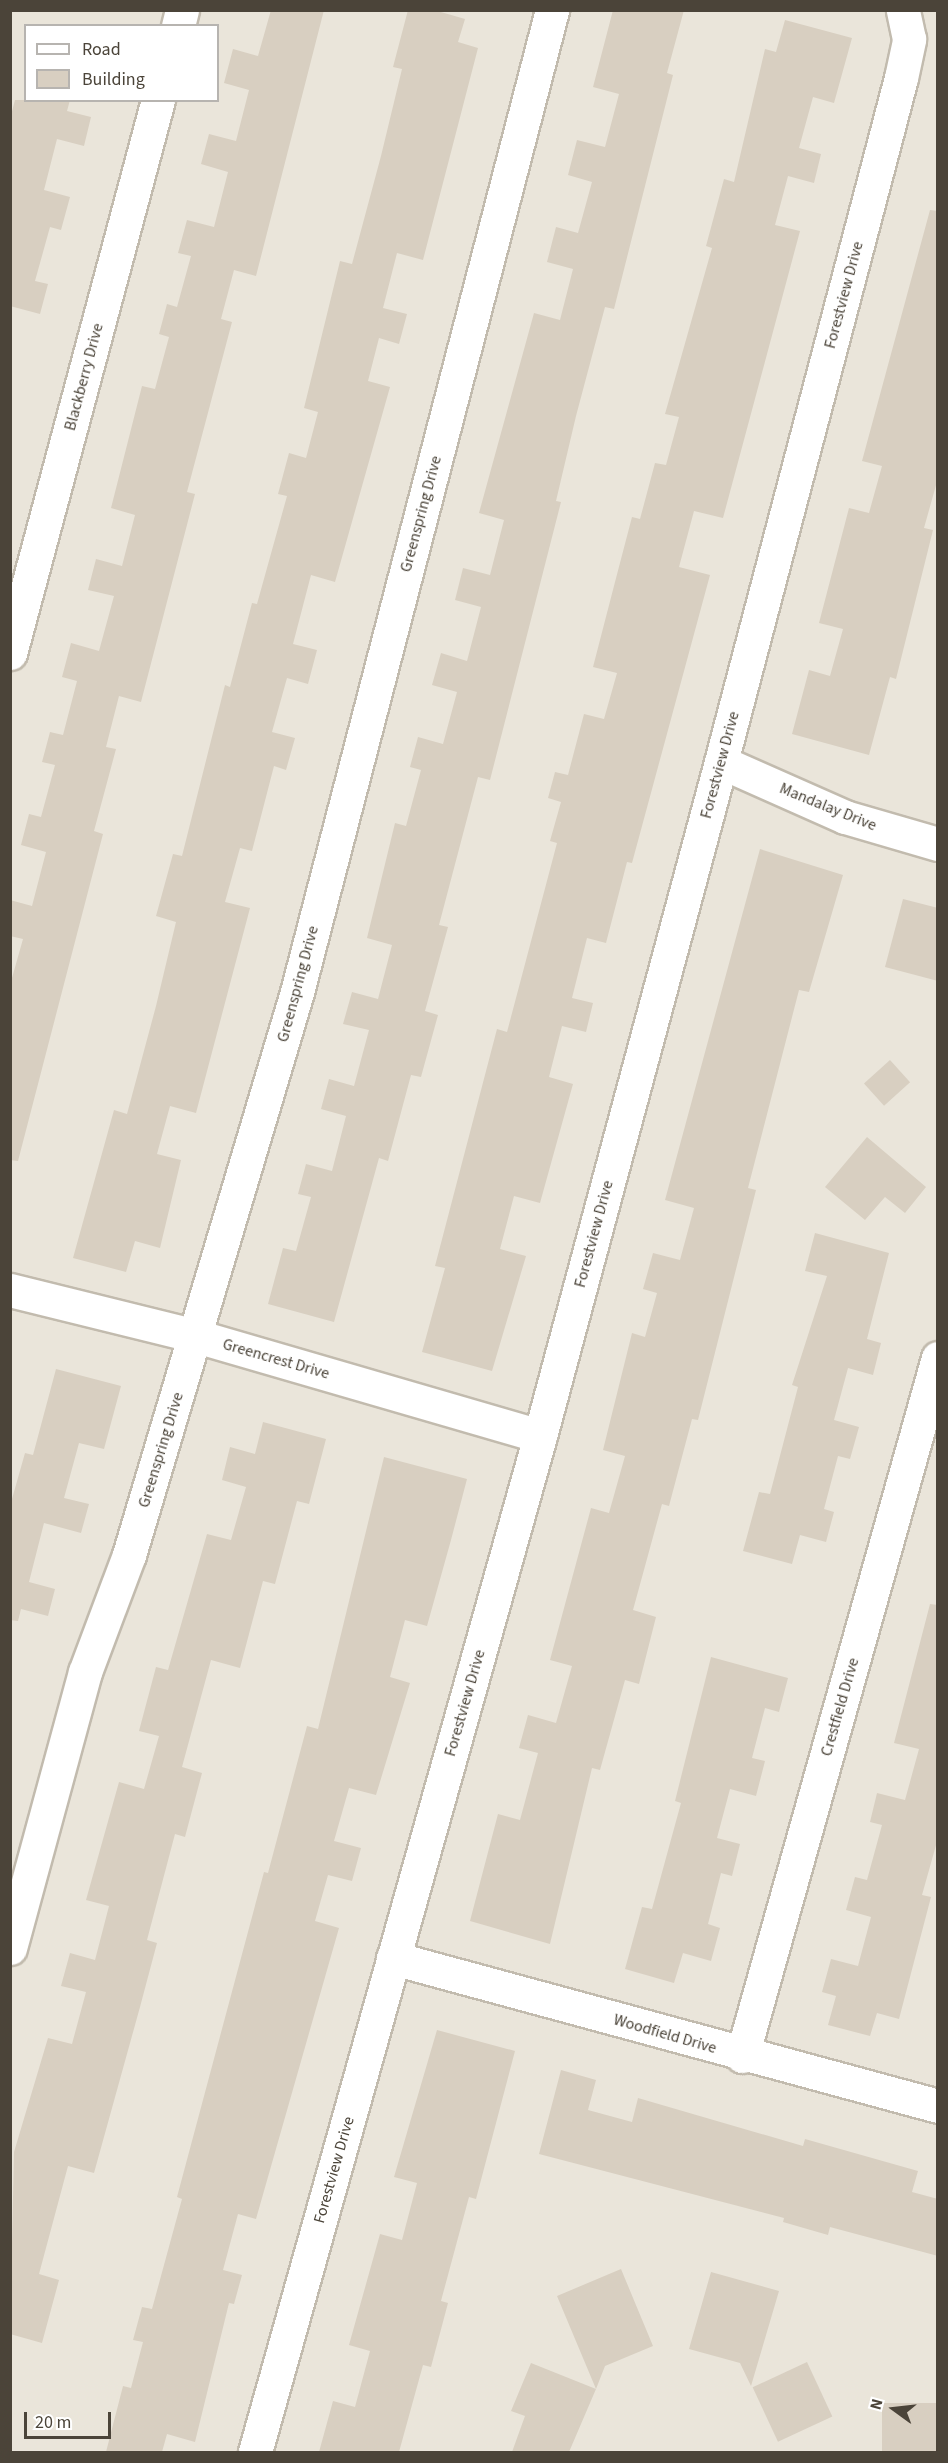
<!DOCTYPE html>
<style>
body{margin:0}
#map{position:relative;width:948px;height:2463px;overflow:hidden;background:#f6f3ec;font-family:"Source Sans 3",sans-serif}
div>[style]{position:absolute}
.residential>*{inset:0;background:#eae5da}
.building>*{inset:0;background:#d8cfc1;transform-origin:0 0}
.roads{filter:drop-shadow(2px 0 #c2bbae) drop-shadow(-2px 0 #c2bbae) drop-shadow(0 2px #c2bbae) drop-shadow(0 -2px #c2bbae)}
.minor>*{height:33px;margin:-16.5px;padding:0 16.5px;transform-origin:16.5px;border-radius:16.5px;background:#fff}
span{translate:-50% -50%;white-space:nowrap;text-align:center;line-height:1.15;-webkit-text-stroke:4.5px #fff;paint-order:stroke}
.street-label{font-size:16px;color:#4b4439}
.frame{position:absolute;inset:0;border:12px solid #4b4439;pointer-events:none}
.legend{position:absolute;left:24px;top:24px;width:195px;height:78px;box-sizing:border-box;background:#fff;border:2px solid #b7b4b0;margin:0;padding:8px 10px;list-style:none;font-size:18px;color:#4b4439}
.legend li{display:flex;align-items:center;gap:12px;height:30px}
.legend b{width:30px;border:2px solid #b7b4b0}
.north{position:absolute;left:864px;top:2379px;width:60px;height:60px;-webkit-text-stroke:4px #fff;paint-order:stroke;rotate:285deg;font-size:16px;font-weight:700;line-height:24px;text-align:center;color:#4b4439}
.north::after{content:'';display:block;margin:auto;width:21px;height:27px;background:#4b4439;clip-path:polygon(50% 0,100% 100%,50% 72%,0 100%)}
.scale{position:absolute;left:24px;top:2412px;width:87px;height:27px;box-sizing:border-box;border:3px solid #4b4439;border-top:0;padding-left:8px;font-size:18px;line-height:21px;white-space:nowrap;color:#4b4439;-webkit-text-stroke:4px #fff;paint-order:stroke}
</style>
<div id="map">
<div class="residential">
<div style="clip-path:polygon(evenodd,11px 11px,937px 11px,937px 2452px,11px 2452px,11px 11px,26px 26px,218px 26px,218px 100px,26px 100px,26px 26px)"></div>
</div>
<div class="building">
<div style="clip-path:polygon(271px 10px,324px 10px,256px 276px,234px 270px,221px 319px,232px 322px,187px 492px,195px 494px,141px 702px,119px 696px,106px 747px,116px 749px,94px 831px,103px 834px,18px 1161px,10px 1160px,10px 985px,23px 939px,10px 936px,10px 900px,32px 906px,46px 852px,21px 845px,29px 814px,41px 817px,55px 765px,42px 762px,50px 732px,63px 735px,77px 681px,62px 677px,71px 643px,99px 651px,114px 596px,88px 590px,96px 559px,122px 566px,135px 515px,111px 508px,142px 386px,155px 389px,169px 337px,159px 334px,167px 304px,177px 307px,191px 256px,178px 253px,187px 220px,214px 227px,228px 172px,201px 164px,209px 134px,236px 141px,249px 90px,224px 83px,233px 49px,258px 56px)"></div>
<div style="clip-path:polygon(408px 10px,434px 10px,465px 19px,458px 42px,478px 48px,423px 260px,397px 253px,383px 308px,407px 314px,399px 344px,379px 338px,368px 381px,390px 387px,335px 582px,311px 575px,293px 644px,317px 650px,308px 684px,287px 678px,272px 732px,295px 738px,286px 770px,274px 766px,252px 851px,240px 848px,225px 902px,250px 908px,196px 1113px,170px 1106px,157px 1154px,181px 1160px,160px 1248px,135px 1241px,126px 1272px,73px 1258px,114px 1110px,127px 1114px,156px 1006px,176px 922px,156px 916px,173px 854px,182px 856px,225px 685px,230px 687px,252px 603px,257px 604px,287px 496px,278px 494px,289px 453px,306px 458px,318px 412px,304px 408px,340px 261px,352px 264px,381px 156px,402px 69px,393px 67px)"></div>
<div style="clip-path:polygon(613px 10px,684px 10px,667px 73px,673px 75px,614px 309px,605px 307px,576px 416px,556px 501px,561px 502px,490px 780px,478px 777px,439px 925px,448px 927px,425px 1011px,438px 1015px,421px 1077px,411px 1075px,388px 1161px,379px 1158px,334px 1322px,268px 1304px,283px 1248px,296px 1251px,311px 1197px,298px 1194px,306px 1164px,332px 1171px,346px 1116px,321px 1109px,329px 1079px,354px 1086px,369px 1030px,343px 1024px,352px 992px,378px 999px,392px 945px,367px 938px,395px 823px,406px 826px,421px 770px,410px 767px,418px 737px,443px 744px,457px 692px,432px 685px,441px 653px,467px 661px,481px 607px,455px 600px,463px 568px,490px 575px,504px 520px,479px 513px,534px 313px,560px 320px,573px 269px,547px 262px,556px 227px,578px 233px,592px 182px,568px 175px,577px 140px,605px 147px,619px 94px,593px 87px)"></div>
<div style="clip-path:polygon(785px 20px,852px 38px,834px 103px,813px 97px,799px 148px,821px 154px,814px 183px,788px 176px,775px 225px,800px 231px,723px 518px,694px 511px,679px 567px,710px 575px,632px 863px,627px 862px,606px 943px,587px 938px,572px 998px,593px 1003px,586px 1032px,562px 1026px,549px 1077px,573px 1084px,540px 1203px,514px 1196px,500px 1249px,526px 1256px,492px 1371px,422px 1352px,445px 1268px,435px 1266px,497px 1029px,507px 1032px,557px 843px,550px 841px,561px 802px,548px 798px,555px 772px,568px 775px,584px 714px,604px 719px,617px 673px,593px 667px,615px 582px,632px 517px,640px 519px,655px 463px,666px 465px,679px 417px,665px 414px,712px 248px,706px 246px,724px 179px,734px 182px,765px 49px,776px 52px)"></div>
<div style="clip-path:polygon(15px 100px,70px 100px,67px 111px,91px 117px,84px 146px,57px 139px,44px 190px,70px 197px,61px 230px,50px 227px,35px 281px,48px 284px,40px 314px,10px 306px,10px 119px)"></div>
<div style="clip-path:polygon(930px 210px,938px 211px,938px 478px,924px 528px,933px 530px,896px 679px,890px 677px,869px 755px,792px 734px,809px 670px,830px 676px,843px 629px,819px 623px,849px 508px,869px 513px,882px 466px,862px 461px)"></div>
<div style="clip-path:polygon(760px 849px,843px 875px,809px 992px,799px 990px,748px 1188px,756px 1190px,698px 1420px,692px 1419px,669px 1506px,662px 1504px,633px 1610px,656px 1617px,639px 1684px,625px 1680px,600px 1770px,592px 1768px,550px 1944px,470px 1921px,498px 1814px,520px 1820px,538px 1753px,519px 1748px,528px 1715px,556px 1723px,572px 1666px,550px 1660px,591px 1508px,609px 1513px,625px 1456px,603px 1450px,632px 1333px,645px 1337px,657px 1293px,643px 1289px,653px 1253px,680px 1260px,694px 1208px,665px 1200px)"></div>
<div style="clip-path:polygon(903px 899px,938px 908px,938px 981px,885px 967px)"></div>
<div style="left:890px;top:1060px;width:30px;height:35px;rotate:48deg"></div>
<div style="clip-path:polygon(867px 1137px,926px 1187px,905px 1213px,885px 1197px,865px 1220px,825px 1187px)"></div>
<div style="clip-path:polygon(815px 1233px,889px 1253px,867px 1339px,881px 1343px,873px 1375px,848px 1368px,834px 1420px,859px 1427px,850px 1459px,838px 1456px,824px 1509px,834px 1512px,826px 1542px,800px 1535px,792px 1564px,743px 1551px,759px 1492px,770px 1494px,798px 1387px,792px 1385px,827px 1276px,805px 1271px)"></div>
<div style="clip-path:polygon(56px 1369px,121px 1386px,104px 1449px,79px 1443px,64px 1498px,89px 1504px,81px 1533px,44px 1523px,29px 1582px,55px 1589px,48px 1616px,21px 1609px,18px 1621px,10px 1620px,10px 1506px,25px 1453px,33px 1455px)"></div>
<div style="clip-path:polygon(263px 1422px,326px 1439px,309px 1504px,297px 1501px,275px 1584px,263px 1581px,240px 1668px,211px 1660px,182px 1767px,202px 1773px,185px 1837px,175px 1834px,147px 1940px,157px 1943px,140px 2007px,94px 2173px,68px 2166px,39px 2274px,59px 2280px,42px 2343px,10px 2334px,14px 2152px,48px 2038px,72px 2044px,86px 1992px,61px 1986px,70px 1953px,95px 1960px,109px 1906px,86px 1900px,119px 1782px,144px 1789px,159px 1736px,139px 1731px,156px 1667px,168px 1670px,207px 1534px,231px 1540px,246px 1487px,222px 1480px,230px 1447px,255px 1454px)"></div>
<div style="clip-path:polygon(384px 1457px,467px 1479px,451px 1540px,427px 1626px,405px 1620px,390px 1677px,410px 1683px,376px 1795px,349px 1788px,334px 1841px,361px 1848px,352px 1881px,328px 1875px,315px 1921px,339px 1928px,256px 2219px,238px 2214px,223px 2270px,242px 2275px,234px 2304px,229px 2303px,195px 2442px,167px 2434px,162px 2452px,106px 2452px,123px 2386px,131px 2388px,143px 2342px,133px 2340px,142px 2307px,152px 2309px,182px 2199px,177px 2197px,264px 1872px,268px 1873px,307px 1726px,318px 1729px)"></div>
<div style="clip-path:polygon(930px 1604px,938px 1605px,938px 1838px,922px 1895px,931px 1897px,899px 2019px,877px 2013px,870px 2036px,828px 2025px,836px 1996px,822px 1992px,831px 1959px,858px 1966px,871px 1917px,846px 1910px,855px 1877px,867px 1880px,882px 1825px,870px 1822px,877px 1793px,905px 1800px,919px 1749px,894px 1743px)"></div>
<div style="clip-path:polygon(711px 1657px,788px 1678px,779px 1712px,765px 1708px,752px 1758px,765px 1761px,756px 1796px,730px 1789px,717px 1838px,740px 1844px,732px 1876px,721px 1873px,708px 1924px,720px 1928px,711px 1961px,683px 1953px,674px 1983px,625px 1969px,642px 1907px,652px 1909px,681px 1803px,675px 1801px)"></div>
<div style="clip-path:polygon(437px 2030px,515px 2051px,476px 2199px,469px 2197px,441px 2301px,448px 2303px,431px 2367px,423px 2365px,399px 2452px,319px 2452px,333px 2401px,355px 2407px,370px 2351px,349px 2345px,380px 2234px,402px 2240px,417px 2183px,394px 2177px)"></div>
<div style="clip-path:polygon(561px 2070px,596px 2080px,588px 2110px,632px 2122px,638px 2098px,803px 2146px,805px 2139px,918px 2171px,912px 2192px,938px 2199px,938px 2256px,830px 2227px,828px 2235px,783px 2222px,784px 2218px,539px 2154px)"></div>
<div style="clip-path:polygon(621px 2269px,653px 2346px,605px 2366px,596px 2389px,557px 2296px)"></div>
<div style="clip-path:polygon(711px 2272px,779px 2291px,751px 2386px,740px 2363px,689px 2349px)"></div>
<div style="left:807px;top:2362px;width:60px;height:60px;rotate:65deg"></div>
<div style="clip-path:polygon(531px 2363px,596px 2389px,569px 2452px,512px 2452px,525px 2416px,511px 2411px)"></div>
<div style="left:936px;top:2403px;width:49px;height:54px;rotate:90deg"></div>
</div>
<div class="roads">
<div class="minor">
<div style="left:178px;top:26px;width:16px;rotate:-76deg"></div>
<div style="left:10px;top:653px;width:572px;rotate:-75.02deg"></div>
<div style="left:721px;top:762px;width:136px;rotate:23.9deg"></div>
<div style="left:845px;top:817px;width:97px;rotate:16.2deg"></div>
<div style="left:10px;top:1290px;width:192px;rotate:13.9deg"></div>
<div style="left:196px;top:1336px;width:358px;rotate:16.2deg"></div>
<div style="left:10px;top:1948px;width:286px;rotate:-74.8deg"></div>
<div style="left:85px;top:1672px;width:125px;rotate:-69.4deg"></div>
<div style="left:129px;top:1555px;width:588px;rotate:-73.38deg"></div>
<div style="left:297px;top:992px;width:1015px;rotate:-75.44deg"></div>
<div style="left:393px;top:1958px;width:565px;rotate:15.19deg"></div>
<div style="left:742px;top:2056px;width:725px;rotate:-74.32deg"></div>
<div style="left:255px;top:2452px;width:1055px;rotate:-74.33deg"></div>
<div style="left:540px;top:1436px;width:698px;rotate:-74.97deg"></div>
<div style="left:721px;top:762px;width:707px;rotate:-75.26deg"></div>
<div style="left:901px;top:78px;width:40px;rotate:-78deg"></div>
<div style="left:909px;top:39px;width:30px;rotate:-102deg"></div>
</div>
</div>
<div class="street-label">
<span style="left:844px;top:295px;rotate:-75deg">Forestview Drive</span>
<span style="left:84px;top:377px;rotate:-75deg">Blackberry Drive</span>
<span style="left:421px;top:514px;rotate:-75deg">Greenspring Drive</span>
<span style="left:720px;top:765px;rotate:-75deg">Forestview Drive</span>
<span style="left:828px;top:807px;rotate:22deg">Mandalay Drive</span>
<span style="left:298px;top:984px;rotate:-75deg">Greenspring Drive</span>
<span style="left:594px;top:1234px;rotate:-75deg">Forestview Drive</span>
<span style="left:276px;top:1359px;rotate:16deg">Greencrest Drive</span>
<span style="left:161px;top:1450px;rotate:-73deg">Greenspring Drive</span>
<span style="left:465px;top:1703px;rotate:-74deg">Forestview Drive</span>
<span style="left:840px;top:1707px;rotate:-74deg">Crestfield Drive</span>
<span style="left:665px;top:2034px;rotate:16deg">Woodfield Drive</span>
<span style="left:334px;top:2170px;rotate:-74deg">Forestview Drive</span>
</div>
<div class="frame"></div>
<ul class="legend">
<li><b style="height:8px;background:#fff"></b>Road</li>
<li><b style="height:16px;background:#d8cfc1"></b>Building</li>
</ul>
<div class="north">N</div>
<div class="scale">20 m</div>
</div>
